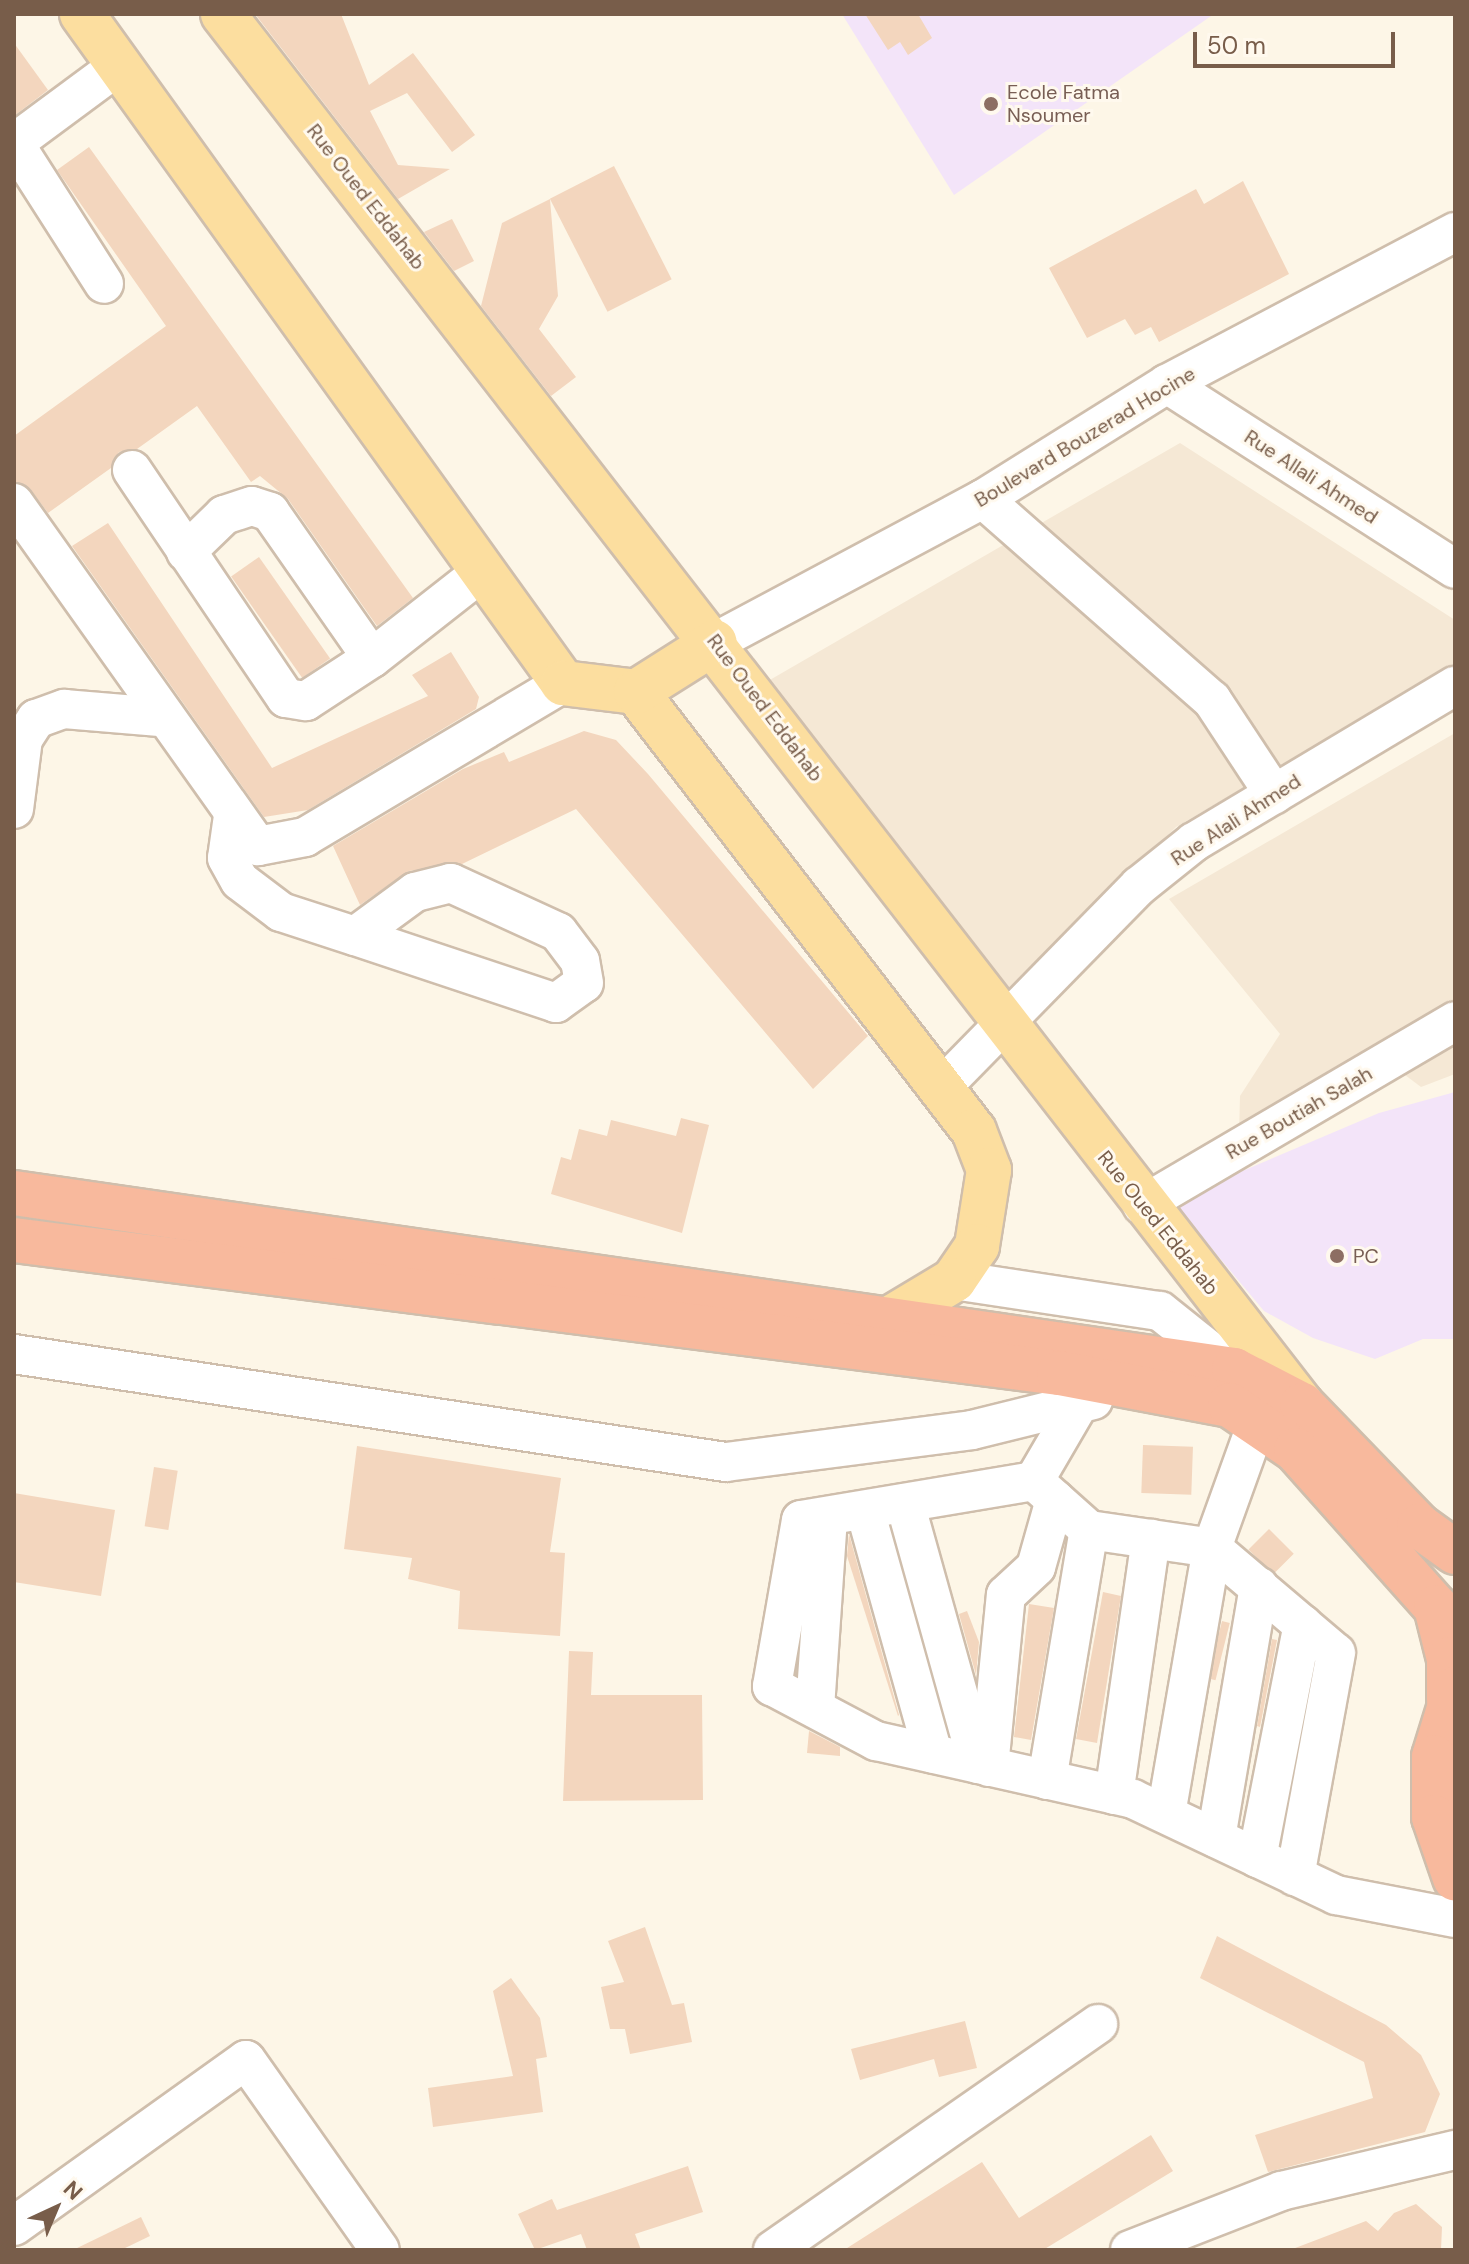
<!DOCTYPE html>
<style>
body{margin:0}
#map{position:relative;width:1469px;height:2264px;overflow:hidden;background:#fdf6e7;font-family:"DM Sans",sans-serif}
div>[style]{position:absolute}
.residential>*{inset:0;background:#f5e8d5}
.education>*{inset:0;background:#f3e4f9}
.building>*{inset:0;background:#f3d6be;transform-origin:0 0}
.roads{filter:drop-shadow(2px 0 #cfbeac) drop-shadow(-2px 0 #cfbeac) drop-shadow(0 2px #cfbeac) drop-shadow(0 -2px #cfbeac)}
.minor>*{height:38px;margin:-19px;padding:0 19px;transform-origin:19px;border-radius:19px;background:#fff}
.major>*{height:44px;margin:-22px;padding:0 22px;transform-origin:22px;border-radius:22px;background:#fcde9f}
.highway>*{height:44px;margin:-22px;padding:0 22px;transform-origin:22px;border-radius:22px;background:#f8b99d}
.dots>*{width:22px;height:22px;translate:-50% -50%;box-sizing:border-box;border:4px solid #fff9ee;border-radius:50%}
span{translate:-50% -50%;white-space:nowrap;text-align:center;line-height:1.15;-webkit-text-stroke:6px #fff9ee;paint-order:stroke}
.education-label{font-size:20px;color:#785e54}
.left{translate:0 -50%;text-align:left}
.street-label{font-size:20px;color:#785d4a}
.frame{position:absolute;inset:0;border:16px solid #785d4a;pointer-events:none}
.north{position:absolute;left:16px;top:2168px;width:80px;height:80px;-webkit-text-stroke:6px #fff9ee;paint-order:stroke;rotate:44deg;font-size:22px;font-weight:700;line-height:32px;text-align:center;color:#785d4a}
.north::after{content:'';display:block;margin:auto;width:28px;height:36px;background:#785d4a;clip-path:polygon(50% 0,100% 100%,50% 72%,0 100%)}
.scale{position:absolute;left:1193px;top:32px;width:202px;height:36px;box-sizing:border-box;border:4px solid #785d4a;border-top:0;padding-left:10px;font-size:24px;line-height:28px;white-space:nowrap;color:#785d4a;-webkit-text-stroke:6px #fff9ee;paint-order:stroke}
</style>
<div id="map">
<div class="residential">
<div style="clip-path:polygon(1180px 443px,1455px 620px,1455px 666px,1176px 827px,996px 1007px,754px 689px)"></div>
<div style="clip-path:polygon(1455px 733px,1455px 1009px,1239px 1136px,1240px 1096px,1280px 1034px,1169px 899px)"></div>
<div style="clip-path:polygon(1455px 1044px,1455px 1074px,1421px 1087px,1401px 1072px)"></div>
</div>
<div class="education">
<div style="clip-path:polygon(842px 14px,1214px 14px,954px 195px)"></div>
<div style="clip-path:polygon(1455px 1092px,1455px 1339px,1423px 1339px,1375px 1359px,1313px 1338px,1264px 1311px,1172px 1201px,1379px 1113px)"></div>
</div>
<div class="building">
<div style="clip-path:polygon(255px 14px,341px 14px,369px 85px,413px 53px,475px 135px,452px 152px,407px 93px,370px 111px,398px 165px,450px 169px,398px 199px)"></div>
<div style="clip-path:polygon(865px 14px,918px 14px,932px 38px,908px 55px,900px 42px,888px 50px)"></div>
<div style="clip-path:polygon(14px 43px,48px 90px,14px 116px)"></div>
<div style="clip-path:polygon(89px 147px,413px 598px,377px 626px,288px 499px,260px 476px,251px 482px,197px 406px,137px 449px,119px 452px,111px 468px,48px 513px,31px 490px,14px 481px,14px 436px,166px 326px,57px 170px)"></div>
<div style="left:614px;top:166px;width:127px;height:72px;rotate:63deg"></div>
<div style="clip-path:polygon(1243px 181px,1289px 274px,1159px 342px,1151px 327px,1135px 335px,1125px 319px,1087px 338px,1049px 268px,1196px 189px,1204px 204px)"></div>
<div style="clip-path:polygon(550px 199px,558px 296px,539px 329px,576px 377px,551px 396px,481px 306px,502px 223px)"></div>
<div style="clip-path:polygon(452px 219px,474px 261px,454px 271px,424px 232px)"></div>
<div style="clip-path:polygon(108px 523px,272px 768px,428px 696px,412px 675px,451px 652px,479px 697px,476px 709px,308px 810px,264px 817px,72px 546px)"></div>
<div style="left:259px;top:557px;width:124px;height:34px;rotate:55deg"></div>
<div style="clip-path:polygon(584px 731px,616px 740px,648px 774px,868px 1036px,813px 1089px,576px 809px,462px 864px,409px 871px,360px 905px,333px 846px,463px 769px,504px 752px,509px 762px)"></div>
<div style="clip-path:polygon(681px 1118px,709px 1125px,682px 1233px,551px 1194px,561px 1157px,571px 1160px,579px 1129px,607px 1136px,611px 1120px,676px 1136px)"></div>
<div style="left:1143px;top:1445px;width:50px;height:48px;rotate:2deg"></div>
<div style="clip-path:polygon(357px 1446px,561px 1478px,550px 1552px,565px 1553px,560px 1636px,458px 1629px,460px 1591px,408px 1579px,412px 1558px,344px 1549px)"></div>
<div style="left:154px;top:1467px;width:24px;height:60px;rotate:9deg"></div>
<div style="clip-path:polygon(14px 1493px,115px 1510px,101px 1596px,14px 1582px)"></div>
<div style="left:1269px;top:1529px;width:35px;height:29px;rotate:45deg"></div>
<div style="clip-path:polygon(849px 1534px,899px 1715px,898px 1716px,847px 1556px)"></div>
<div style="clip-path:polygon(1103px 1592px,1121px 1596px,1097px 1743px,1076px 1739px)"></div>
<div style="clip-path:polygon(1029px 1604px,1054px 1608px,1031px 1740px,1014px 1737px)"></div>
<div style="clip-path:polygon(967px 1611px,979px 1642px,976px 1675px,959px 1614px)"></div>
<div style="left:1222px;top:1621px;width:8px;height:59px;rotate:14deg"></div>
<div style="clip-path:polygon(1272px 1639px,1277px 1640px,1260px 1727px,1257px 1726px)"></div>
<div style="clip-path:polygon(569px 1651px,593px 1652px,591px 1695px,702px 1695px,703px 1800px,563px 1801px)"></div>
<div style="clip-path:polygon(809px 1731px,840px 1747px,840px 1756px,807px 1753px)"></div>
<div style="clip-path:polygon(645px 1927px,672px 2005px,684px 2003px,692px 2042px,630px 2054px,625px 2029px,610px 2029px,601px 1987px,624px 1982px,608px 1941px)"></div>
<div style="clip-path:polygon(1217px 1936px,1386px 2025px,1421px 2055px,1440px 2094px,1425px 2132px,1268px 2172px,1255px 2135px,1373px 2098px,1364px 2062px,1200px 1978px)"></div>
<div style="clip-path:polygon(511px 1978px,540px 2018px,547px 2057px,536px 2059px,543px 2112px,433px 2127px,428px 2088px,513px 2076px,493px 1991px)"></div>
<div style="clip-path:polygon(965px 2021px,977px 2068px,939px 2077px,934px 2059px,860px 2080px,851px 2049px)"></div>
<div style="clip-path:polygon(1151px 2135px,1173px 2171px,1043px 2250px,844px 2250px,982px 2162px,1019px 2218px)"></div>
<div style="clip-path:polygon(688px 2166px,703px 2212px,635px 2234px,641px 2250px,587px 2250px,581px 2234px,535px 2250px,518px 2214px,552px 2199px,557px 2210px)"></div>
<div style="clip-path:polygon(1416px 2204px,1442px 2227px,1441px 2250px,1290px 2250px,1366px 2221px,1378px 2231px,1394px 2213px)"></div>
<div style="clip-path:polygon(141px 2217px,150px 2236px,121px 2250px,73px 2250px)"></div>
</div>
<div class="roads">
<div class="minor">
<div style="left:14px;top:143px;width:167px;rotate:57.4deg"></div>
<div style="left:14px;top:143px;width:129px;rotate:-36.5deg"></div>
<div style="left:1167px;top:384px;width:342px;rotate:32.7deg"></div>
<div style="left:132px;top:470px;width:275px;rotate:56deg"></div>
<div style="left:286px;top:698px;width:20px;rotate:9deg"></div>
<div style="left:306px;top:701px;width:79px;rotate:-33.1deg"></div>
<div style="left:372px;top:658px;width:141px;rotate:-38.1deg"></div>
<div style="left:983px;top:499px;width:305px;rotate:41.3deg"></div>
<div style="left:1212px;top:700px;width:113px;rotate:56.6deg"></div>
<div style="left:14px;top:503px;width:421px;rotate:54.6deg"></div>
<div style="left:258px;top:846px;width:48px;rotate:-10.8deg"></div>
<div style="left:305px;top:837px;width:300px;rotate:-30.8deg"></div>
<div style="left:186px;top:552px;width:53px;rotate:-44.2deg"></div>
<div style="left:224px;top:515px;width:29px;rotate:-18deg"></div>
<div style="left:252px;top:506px;width:19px;rotate:18deg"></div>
<div style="left:270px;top:512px;width:178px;rotate:55.1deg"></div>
<div style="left:715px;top:642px;width:304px;rotate:-28.1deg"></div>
<div style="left:983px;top:499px;width:217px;rotate:-32deg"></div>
<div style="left:1167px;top:384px;width:326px;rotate:-27.8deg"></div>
<div style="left:14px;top:809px;width:71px;rotate:-82.7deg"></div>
<div style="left:23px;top:739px;width:24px;rotate:-57deg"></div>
<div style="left:36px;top:719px;width:30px;rotate:-20deg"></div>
<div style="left:64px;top:709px;width:96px;rotate:4.8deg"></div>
<div style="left:233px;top:816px;width:42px;rotate:98.1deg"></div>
<div style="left:227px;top:858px;width:26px;rotate:61deg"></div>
<div style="left:240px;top:881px;width:51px;rotate:37.1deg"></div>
<div style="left:281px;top:912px;width:78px;rotate:18deg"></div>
<div style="left:355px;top:936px;width:212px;rotate:18.4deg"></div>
<div style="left:556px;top:1003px;width:34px;rotate:-36deg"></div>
<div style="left:584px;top:983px;width:22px;rotate:-100deg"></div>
<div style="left:580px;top:961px;width:36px;rotate:-127deg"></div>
<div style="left:558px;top:932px;width:118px;rotate:-155.4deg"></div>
<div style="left:451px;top:883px;width:37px;rotate:166deg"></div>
<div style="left:415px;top:892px;width:74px;rotate:143.7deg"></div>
<div style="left:941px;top:1088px;width:283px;rotate:-45.6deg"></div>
<div style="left:1139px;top:886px;width:70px;rotate:-38.7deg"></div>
<div style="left:1194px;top:842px;width:304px;rotate:-30.9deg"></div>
<div style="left:1142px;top:1205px;width:363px;rotate:-30.4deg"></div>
<div style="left:954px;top:1280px;width:208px;rotate:8.6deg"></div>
<div style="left:1160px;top:1311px;width:95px;rotate:38.6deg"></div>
<div style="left:14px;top:1354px;width:720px;rotate:8.63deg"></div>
<div style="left:726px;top:1462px;width:248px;rotate:-7.4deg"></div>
<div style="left:972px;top:1430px;width:125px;rotate:-13.9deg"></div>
<div style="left:1079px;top:1404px;width:89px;rotate:120.3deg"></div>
<div style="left:1034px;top:1481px;width:236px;rotate:170.5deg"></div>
<div style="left:801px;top:1520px;width:169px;rotate:99.9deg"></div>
<div style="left:772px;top:1686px;width:118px;rotate:27.9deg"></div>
<div style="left:876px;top:1741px;width:263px;rotate:12.7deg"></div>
<div style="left:1133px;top:1799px;width:225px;rotate:25.3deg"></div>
<div style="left:1336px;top:1895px;width:121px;rotate:10.9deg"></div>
<div style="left:1258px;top:1420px;width:136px;rotate:109.8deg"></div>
<div style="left:1212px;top:1548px;width:162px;rotate:40.3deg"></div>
<div style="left:1336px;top:1653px;width:227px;rotate:100.4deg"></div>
<div style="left:1034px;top:1481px;width:74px;rotate:41.7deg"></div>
<div style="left:1089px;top:1530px;width:124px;rotate:8.3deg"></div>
<div style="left:1212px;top:1548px;width:270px;rotate:99.8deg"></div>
<div style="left:905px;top:1503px;width:271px;rotate:74.4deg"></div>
<div style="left:865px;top:1510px;width:253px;rotate:74.4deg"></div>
<div style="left:815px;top:1708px;width:192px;rotate:-86.1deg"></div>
<div style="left:989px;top:1767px;width:173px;rotate:-84.4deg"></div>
<div style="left:1006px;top:1595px;width:41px;rotate:-43deg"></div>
<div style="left:1036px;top:1567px;width:70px;rotate:-74.2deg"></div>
<div style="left:1047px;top:1780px;width:254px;rotate:-80.5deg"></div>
<div style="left:1114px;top:1795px;width:259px;rotate:-81.8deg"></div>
<div style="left:1216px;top:1838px;width:255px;rotate:-80.3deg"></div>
<div style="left:1257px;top:1858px;width:238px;rotate:-78.9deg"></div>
<div style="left:14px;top:2226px;width:285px;rotate:-35.6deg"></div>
<div style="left:246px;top:2060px;width:232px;rotate:54.8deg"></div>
<div style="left:773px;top:2250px;width:396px;rotate:-34.8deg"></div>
<div style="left:1130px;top:2250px;width:162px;rotate:-21.3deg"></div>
<div style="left:1281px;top:2191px;width:179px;rotate:-13.3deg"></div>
</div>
<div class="major">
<div style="left:82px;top:14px;width:824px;rotate:54.28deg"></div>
<div style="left:563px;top:683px;width:74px;rotate:7deg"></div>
<div style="left:636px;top:692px;width:554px;rotate:52.41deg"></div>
<div style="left:974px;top:1131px;width:42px;rotate:69deg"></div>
<div style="left:989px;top:1170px;width:77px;rotate:99deg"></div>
<div style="left:977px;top:1246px;width:41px;rotate:124.1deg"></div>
<div style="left:954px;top:1280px;width:70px;rotate:149deg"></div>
<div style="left:223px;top:14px;width:1760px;rotate:52.2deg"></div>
<div style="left:636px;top:692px;width:93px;rotate:-32.3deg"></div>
</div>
<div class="highway">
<div style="left:14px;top:1193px;width:1233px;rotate:8.25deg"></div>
<div style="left:1234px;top:1370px;width:76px;rotate:27.2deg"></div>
<div style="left:1302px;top:1405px;width:168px;rotate:46deg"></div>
<div style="left:1419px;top:1526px;width:44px;rotate:35.8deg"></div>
<div style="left:14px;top:1240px;width:1053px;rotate:7.25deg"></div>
<div style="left:1059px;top:1373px;width:174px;rotate:10.6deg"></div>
<div style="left:1230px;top:1405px;width:80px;rotate:34.3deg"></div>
<div style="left:1296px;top:1450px;width:210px;rotate:48.3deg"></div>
<div style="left:1436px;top:1607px;width:54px;rotate:76deg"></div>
<div style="left:1449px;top:1659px;width:41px;rotate:90deg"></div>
<div style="left:1455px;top:1689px;width:71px;rotate:107.2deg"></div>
<div style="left:1434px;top:1757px;width:60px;rotate:90deg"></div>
<div style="left:1434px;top:1817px;width:65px;rotate:71deg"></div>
</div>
</div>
<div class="dots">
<div style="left:991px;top:104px;background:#8d6e63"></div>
<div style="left:1337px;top:1256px;background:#8d6e63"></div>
</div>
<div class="education-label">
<span class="left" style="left:1007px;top:104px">Ecole Fatma<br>Nsoumer</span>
<span class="left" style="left:1353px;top:1256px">PC</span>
</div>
<div class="street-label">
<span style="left:366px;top:197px;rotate:52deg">Rue Oued Eddahab</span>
<span style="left:1085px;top:437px;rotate:-31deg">Boulevard Bouzerad Hocine</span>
<span style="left:1311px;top:477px;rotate:33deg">Rue Allali Ahmed</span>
<span style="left:765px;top:708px;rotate:53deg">Rue Oued Eddahab</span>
<span style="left:1236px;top:820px;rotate:-33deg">Rue Alali Ahmed</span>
<span style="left:1299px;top:1113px;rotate:-30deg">Rue Boutiah Salah</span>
<span style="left:1158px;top:1223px;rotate:51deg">Rue Oued Eddahab</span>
</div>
<div class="frame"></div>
<div class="north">N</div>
<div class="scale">50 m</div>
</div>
